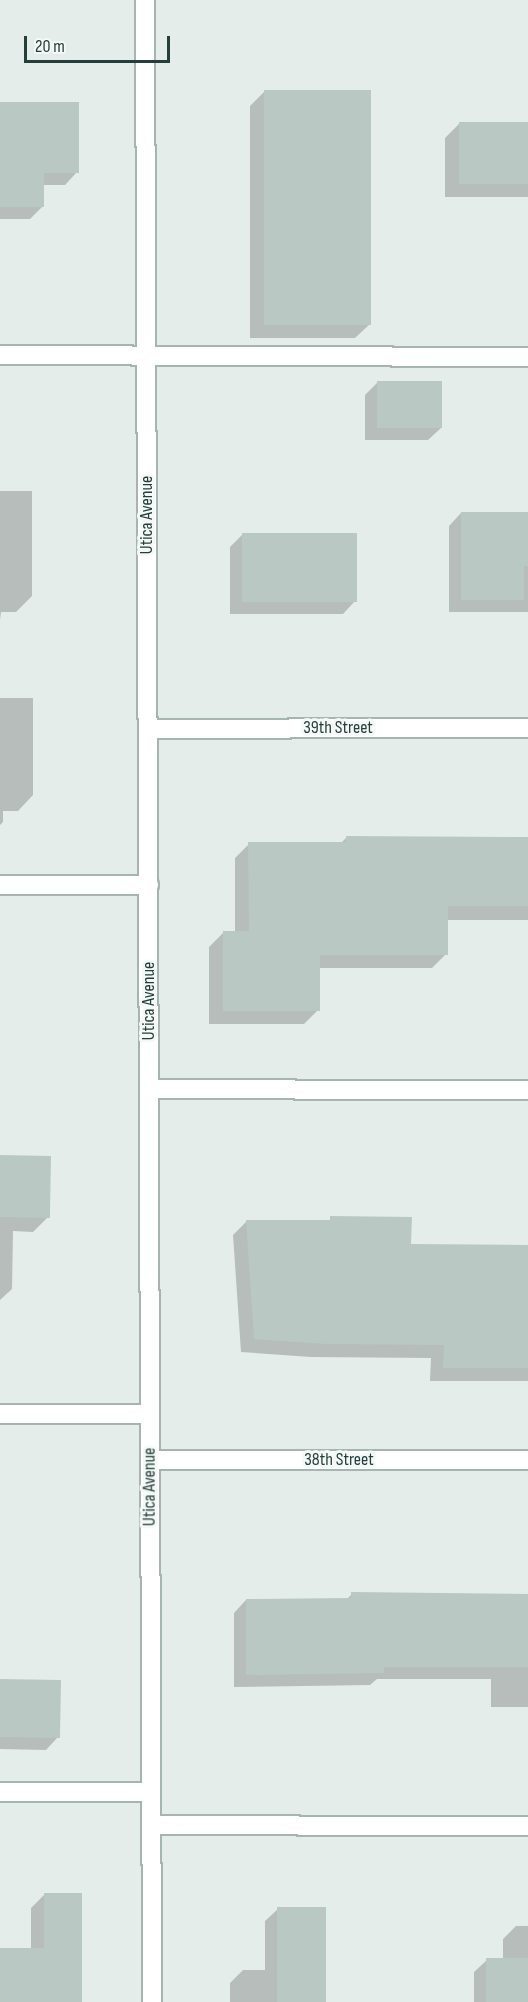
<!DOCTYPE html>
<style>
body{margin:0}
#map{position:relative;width:528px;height:2002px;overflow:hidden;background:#e4edea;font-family:"Sofia Sans Condensed",sans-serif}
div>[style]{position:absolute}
.shadow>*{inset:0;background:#0003}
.building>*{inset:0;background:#b9c8c3;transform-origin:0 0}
.roads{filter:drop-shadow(2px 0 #a7b5b1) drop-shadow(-2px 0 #a7b5b1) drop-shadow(0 2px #a7b5b1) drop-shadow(0 -2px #a7b5b1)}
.minor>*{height:18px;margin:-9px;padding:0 9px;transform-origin:9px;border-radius:9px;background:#fff}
span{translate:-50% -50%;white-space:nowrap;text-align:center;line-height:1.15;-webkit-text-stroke:6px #f4f9f7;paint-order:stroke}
.street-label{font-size:18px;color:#243e39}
.scale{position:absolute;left:24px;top:36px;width:146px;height:27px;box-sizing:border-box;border:3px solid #243e39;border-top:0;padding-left:8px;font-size:18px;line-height:21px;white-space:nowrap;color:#243e39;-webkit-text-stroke:4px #f4f9f7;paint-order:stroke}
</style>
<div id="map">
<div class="shadow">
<div style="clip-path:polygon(265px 91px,370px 324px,355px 338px,250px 338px,250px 106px)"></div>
<div style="clip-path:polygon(0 103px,77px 172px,65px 185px,42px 185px,42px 207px,30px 219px,0 219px)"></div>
<div style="clip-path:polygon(528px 123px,528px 197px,445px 197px,445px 138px,459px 124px)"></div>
<div style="clip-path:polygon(377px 383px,441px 428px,428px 440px,365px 440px,365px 395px)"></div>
<div style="clip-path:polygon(0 491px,32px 491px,32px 596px,16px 612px,1px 612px,0 620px)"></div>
<div style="clip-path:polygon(461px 513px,528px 513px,528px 612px,449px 612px,449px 526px)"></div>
<div style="clip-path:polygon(243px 534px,355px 601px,343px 614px,230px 614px,230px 547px)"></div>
<div style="clip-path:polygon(0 698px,33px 698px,33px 795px,18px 811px,3px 811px,3px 822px,0 825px)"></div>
<div style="clip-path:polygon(347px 837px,528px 839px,528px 920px,446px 920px,446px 954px,432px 968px,318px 968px,318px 1010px,304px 1024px,209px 1024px,209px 947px,223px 933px,235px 933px,235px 858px,249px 844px,340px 844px)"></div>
<div style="clip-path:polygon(0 1156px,48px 1217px,33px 1232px,13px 1231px,12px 1289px,0 1300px)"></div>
<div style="clip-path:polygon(410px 1219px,410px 1245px,528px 1247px,528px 1381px,430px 1381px,431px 1358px,311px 1357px,241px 1352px,233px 1235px,247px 1221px)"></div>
<div style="clip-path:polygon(352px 1594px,528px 1595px,528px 1707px,491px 1707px,491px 1679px,377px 1679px,370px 1685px,234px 1687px,234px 1613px,246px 1600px,347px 1599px)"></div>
<div style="clip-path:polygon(0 1681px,58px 1737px,46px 1750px,0 1749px)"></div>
<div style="clip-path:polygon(45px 1894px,81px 2002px,0 2002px,0 1950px,31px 1950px,31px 1908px)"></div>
<div style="clip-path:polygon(278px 1909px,324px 2002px,230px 2002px,230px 1983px,243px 1970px,265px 1970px,265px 1921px)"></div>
<div style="clip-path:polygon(516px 1926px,528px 1926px,528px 2002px,474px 2002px,474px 1972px,487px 1960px,503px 1960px,503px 1939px)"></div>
</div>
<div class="building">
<div style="left:264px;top:90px;width:107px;height:235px"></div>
<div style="clip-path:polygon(0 102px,79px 102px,79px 173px,44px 173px,44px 207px,0 207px)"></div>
<div style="left:459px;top:122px;width:69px;height:62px"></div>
<div style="left:377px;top:381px;width:65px;height:47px"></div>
<div style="clip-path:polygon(461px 512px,528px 512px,528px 566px,524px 566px,524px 600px,461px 600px)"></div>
<div style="left:242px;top:533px;width:115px;height:69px"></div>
<div style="clip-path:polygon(346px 836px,528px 837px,528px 906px,448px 906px,448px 955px,320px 955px,320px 1011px,223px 1011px,223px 931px,249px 931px,248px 842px,346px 842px)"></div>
<div style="left:0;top:1155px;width:51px;height:62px;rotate:1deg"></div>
<div style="clip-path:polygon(330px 1216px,412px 1217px,411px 1244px,528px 1245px,528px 1368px,443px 1368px,444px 1345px,326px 1344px,254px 1339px,246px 1220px,330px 1220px)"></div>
<div style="clip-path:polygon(351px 1592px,528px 1594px,528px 1667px,384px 1667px,384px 1673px,246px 1675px,246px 1599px,351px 1598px)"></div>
<div style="left:0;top:1679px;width:61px;height:58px;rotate:1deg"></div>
<div style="clip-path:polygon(44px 1893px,82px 1893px,82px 2002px,0 2002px,0 1948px,44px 1948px)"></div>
<div style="left:277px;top:1907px;width:49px;height:95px"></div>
<div style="left:486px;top:1958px;width:42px;height:44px"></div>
</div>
<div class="roads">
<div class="minor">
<div style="left:145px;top:0;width:2002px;rotate:89.8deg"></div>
<div style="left:0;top:355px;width:528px;rotate:0.22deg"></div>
<div style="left:148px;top:729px;width:380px;rotate:-0.2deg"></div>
<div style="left:0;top:885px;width:149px"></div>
<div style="left:149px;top:1089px;width:379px;rotate:0.2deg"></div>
<div style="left:0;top:1414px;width:150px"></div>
<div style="left:150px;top:1460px;width:378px"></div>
<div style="left:0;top:1792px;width:151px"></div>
<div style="left:151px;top:1825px;width:377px;rotate:0.2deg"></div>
</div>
</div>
<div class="street-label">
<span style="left:147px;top:515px;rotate:-90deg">Utica Avenue</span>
<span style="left:338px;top:728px">39th Street</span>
<span style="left:149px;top:1001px;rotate:-90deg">Utica Avenue</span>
<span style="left:339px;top:1460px">38th Street</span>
<span style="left:150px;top:1487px;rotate:-90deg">Utica Avenue</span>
</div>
<div class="scale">20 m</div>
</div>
